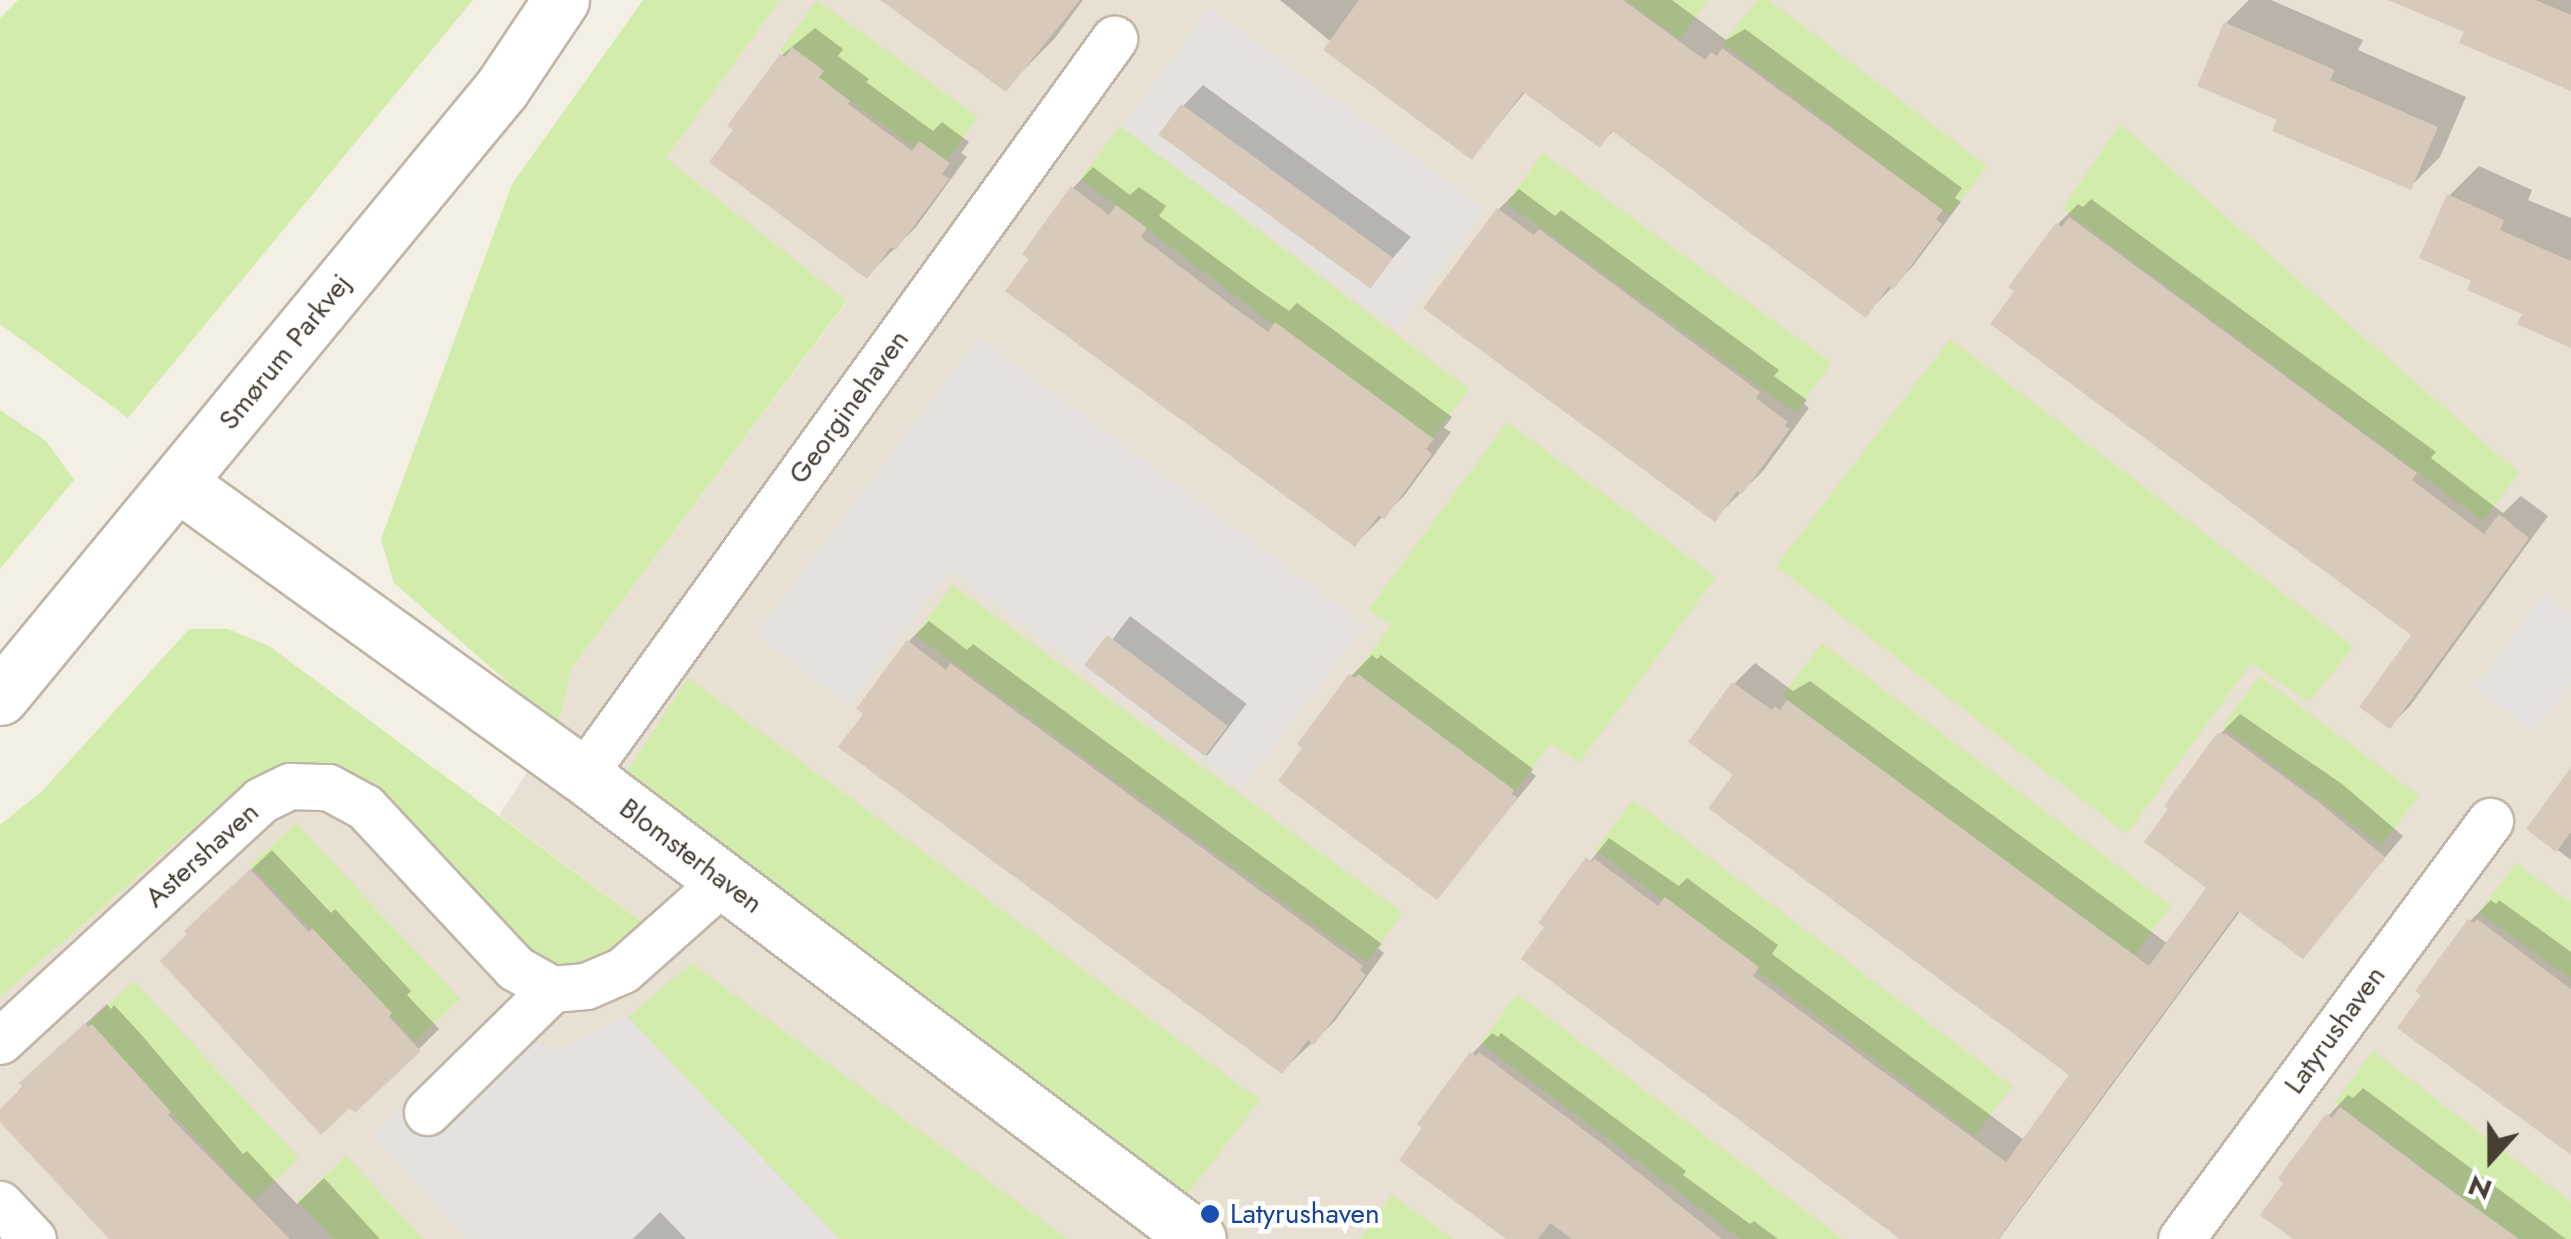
<!DOCTYPE html>
<meta charset="utf-8">
<style>
body{margin:0}
#map{position:relative;width:2571px;height:1239px;overflow:hidden;background:#f4efe5;font-family:Jost,sans-serif}
div>[style]{position:absolute}
.residential>*{inset:0;background:#e8e0d3}
.green>*{inset:0;background:#d2ecab;transform-origin:0 0}
.parking>*{inset:0;background:#e4e1de;transform-origin:0 0}
.shadow>*{inset:0;background:#0003;transform-origin:0 0}
.building>*{inset:0;background:#d7caba;transform-origin:0 0}
.roads{filter:drop-shadow(2px 0 #c0b6a7) drop-shadow(-2px 0 #c0b6a7) drop-shadow(0 2px #c0b6a7) drop-shadow(0 -2px #c0b6a7)}
.minor>*{height:45px;margin:-22.5px;padding:0 22.5px;transform-origin:22.5px;border-radius:22.5px;background:#fff}
.tertiary>*{height:55px;margin:-27.5px;padding:0 27.5px;transform-origin:27.5px;border-radius:27.5px;background:#fff}
.dots>*{width:28px;height:28px;translate:-50% -50%;box-sizing:border-box;border:5px solid #fff;border-radius:50%}
span{translate:-50% -50%;white-space:nowrap;text-align:center;line-height:1.15;-webkit-text-stroke:9px #fff;paint-order:stroke}
.street-label{font-size:28px;color:#473f34}
.transit-label{font-size:28px;color:#164399}
.left{translate:0 -50%;text-align:left}
.north{position:absolute;left:2441px;top:1109px;width:100px;height:100px;-webkit-text-stroke:8px #fff;paint-order:stroke;rotate:201deg;font-size:28px;font-weight:700;line-height:40px;text-align:center;color:#473f34}
.north::after{content:'';display:block;margin:auto;width:35px;height:45px;background:#473f34;clip-path:polygon(50% 0,100% 100%,50% 72%,0 100%)}
</style>
<div id="map">
<div class="residential">
<div style="clip-path:polygon(780px 0,2571px 0,2571px 1239px,0 1239px,0 997px,240px 787px,271px 771px,645px 924px,499px 815px,558px 726px,571px 669px,847px 302px,666px 158px)"></div>
</div>
<div class="green">
<div style="clip-path:polygon(18px 0,473px 0,128px 418px,0 324px,0 18px)"></div>
<div style="clip-path:polygon(643px 0,780px 0,666px 158px,847px 301px,571px 669px,558px 726px,394px 583px,381px 539px,512px 184px)"></div>
<div style="left:817px;top:0;width:199px;height:62px;rotate:36deg"></div>
<div style="clip-path:polygon(1626px 0,1708px 0,1679px 39px)"></div>
<div style="clip-path:polygon(1757px 0,1769px 0,1987px 166px,1949px 216px,1723px 44px)"></div>
<div style="clip-path:polygon(2120px 124px,2519px 473px,2483px 521px,2062px 209px)"></div>
<div style="left:1120px;top:126px;width:437px;height:66px;rotate:37deg"></div>
<div style="left:1543px;top:153px;width:357px;height:62px;rotate:36deg"></div>
<div style="clip-path:polygon(1950px 339px,2354px 647px,2308px 702px,2251px 663px,2127px 834px,1776px 566px)"></div>
<div style="clip-path:polygon(0 410px,46px 441px,74px 480px,0 569px)"></div>
<div style="clip-path:polygon(1507px 422px,1716px 577px,1579px 763px,1551px 743px,1515px 792px,1355px 674px,1391px 625px,1369px 609px)"></div>
<div style="left:952px;top:585px;width:557px;height:62px;rotate:36deg"></div>
<div style="clip-path:polygon(189px 629px,228px 629px,269px 646px,646px 925px,600px 967px,558px 973px,521px 949px,413px 835px,271px 771px,240px 787px,0 997px,0 825px,42px 791px)"></div>
<div style="left:1822px;top:643px;width:437px;height:66px;rotate:37deg"></div>
<div style="left:2260px;top:676px;width:199px;height:63px;rotate:37deg"></div>
<div style="clip-path:polygon(688px 678px,1260px 1100px,1187px 1195px,643px 792px,627px 771px)"></div>
<div style="left:1633px;top:800px;width:475px;height:62px;rotate:37deg"></div>
<div style="left:296px;top:823px;width:241px;height:62px;rotate:47deg"></div>
<div style="clip-path:polygon(2516px 863px,2571px 903px,2571px 979px,2479px 912px)"></div>
<div style="clip-path:polygon(691px 963px,1068px 1239px,839px 1239px,628px 1017px)"></div>
<div style="left:134px;top:981px;width:242px;height:62px;rotate:47deg"></div>
<div style="clip-path:polygon(1517px 994px,1843px 1239px,1741px 1239px,1481px 1043px)"></div>
<div style="clip-path:polygon(2373px 1051px,2571px 1202px,2571px 1239px,2516px 1239px,2335px 1102px)"></div>
<div style="clip-path:polygon(346px 1156px,423px 1239px,333px 1239px,298px 1201px)"></div>
<div style="clip-path:polygon(1392px 1195px,1453px 1239px,1359px 1239px)"></div>
</div>
<div class="parking">
<div style="left:1209px;top:8px;width:341px;height:148px;rotate:36deg"></div>
<div style="clip-path:polygon(979px 337px,1365px 626px,1242px 789px,950px 570px,849px 704px,756px 634px)"></div>
<div style="clip-path:polygon(2544px 594px,2571px 614px,2571px 682px,2535px 731px,2475px 687px)"></div>
<div style="clip-path:polygon(628px 1017px,839px 1239px,467px 1239px,372px 1135px,482px 1025px,556px 1050px)"></div>
</div>
<div class="shadow">
<div style="clip-path:polygon(885px 0,1083px 0,1055px 38px,1005px 89px)"></div>
<div style="clip-path:polygon(1280px 0,1672px 0,1726px 40px,1745px 29px,1962px 188px,1955px 198px,1961px 202px,1913px 266px,1866px 314px,1615px 130px,1599px 145px,1526px 91px,1472px 157px)"></div>
<div style="clip-path:polygon(2249px 0,2271px 0,2363px 40px,2358px 50px,2466px 97px,2440px 157px,2410px 187px,2281px 119px,2226px 23px)"></div>
<div style="clip-path:polygon(2394px 0,2571px 0,2571px 89px,2467px 31px)"></div>
<div style="clip-path:polygon(815px 28px,843px 49px,838px 56px,869px 79px,866px 82px,933px 131px,942px 122px,969px 142px,961px 153px,967px 157px,916px 227px,867px 276px,782px 55px)"></div>
<div style="clip-path:polygon(1203px 85px,1411px 237px,1369px 286px,1183px 106px)"></div>
<div style="clip-path:polygon(2479px 166px,2532px 190px,2528px 200px,2571px 218px,2571px 345px,2475px 280px,2449px 196px)"></div>
<div style="clip-path:polygon(1093px 167px,1130px 195px,1139px 187px,1166px 206px,1159px 216px,1256px 288px,1289px 311px,1297px 303px,1452px 417px,1444px 428px,1451px 432px,1404px 496px,1355px 544px,1032px 258px,1073px 188px)"></div>
<div style="clip-path:polygon(1519px 189px,1555px 216px,1561px 210px,1779px 370px,1774px 376px,1807px 400px,1804px 404px,1809px 408px,1763px 471px,1714px 519px,1498px 210px)"></div>
<div style="clip-path:polygon(2091px 199px,2436px 452px,2431px 458px,2503px 513px,2521px 496px,2548px 516px,2410px 706px,2390px 726px,2414px 634px,2058px 224px,2078px 204px,2083px 207px)"></div>
<div style="left:1130px;top:616px;width:146px;height:65px;rotate:37deg"></div>
<div style="clip-path:polygon(929px 621px,967px 650px,973px 644px,1382px 944px,1378px 948px,1384px 953px,1335px 1021px,1282px 1071px,867px 714px,909px 641px)"></div>
<div style="clip-path:polygon(1372px 655px,1377px 659px,1381px 655px,1533px 769px,1531px 772px,1536px 776px,1437px 897px,1351px 676px)"></div>
<div style="clip-path:polygon(1755px 663px,1793px 691px,1810px 681px,2168px 944px,2210px 887px,2219px 735px,2240px 714px,2342px 784px,2403px 836px,2303px 956px,2241px 910px,1999px 1239px,1904px 1239px,1541px 922px,1609px 838px,1679px 886px,1687px 878px,1778px 945px,1772px 954px,2024px 1140px,2072px 1075px,1736px 775px,1734px 684px)"></div>
<div style="clip-path:polygon(2571px 772px,2571px 860px,2529px 828px)"></div>
<div style="clip-path:polygon(272px 850px,331px 913px,335px 909px,411px 991px,407px 995px,439px 1029px,419px 1049px,190px 934px,208px 910px)"></div>
<div style="clip-path:polygon(2491px 900px,2496px 904px,2499px 900px,2571px 952px,2571px 1152px,2470px 921px)"></div>
<div style="clip-path:polygon(107px 1004px,111px 1009px,114px 1005px,139px 1032px,243px 1154px,247px 1151px,297px 1204px,324px 1178px,380px 1239px,112px 1239px,0 1118px,0 1112px,43px 1063px)"></div>
<div style="clip-path:polygon(1492px 1033px,1498px 1037px,1501px 1033px,1686px 1171px,1683px 1175px,1750px 1224px,1754px 1221px,1778px 1239px,1511px 1239px,1472px 1054px)"></div>
<div style="clip-path:polygon(2363px 1088px,2566px 1239px,2297px 1239px,2328px 1116px,2348px 1095px,2353px 1098px)"></div>
<div style="clip-path:polygon(660px 1212px,686px 1239px,632px 1239px,636px 1236px)"></div>
</div>
<div class="building">
<div style="clip-path:polygon(880px 0,1080px 0,1006px 92px)"></div>
<div style="clip-path:polygon(1359px 0,1623px 0,1705px 60px,1711px 52px,1717px 56px,1722px 48px,1943px 210px,1936px 219px,1942px 224px,1893px 290px,1889px 286px,1866px 318px,1612px 131px,1600px 148px,1523px 92px,1472px 160px,1323px 50px)"></div>
<div style="clip-path:polygon(2388px 0,2536px 0,2571px 15px,2571px 91px,2459px 43px,2464px 32px)"></div>
<div style="clip-path:polygon(2224px 22px,2335px 70px,2330px 80px,2438px 127px,2411px 190px,2272px 131px,2277px 120px,2197px 86px)"></div>
<div style="clip-path:polygon(792px 47px,824px 71px,819px 77px,850px 101px,848px 104px,912px 151px,919px 141px,950px 163px,942px 174px,949px 179px,896px 250px,891px 247px,867px 279px,709px 162px,733px 130px,727px 126px,780px 54px,785px 57px)"></div>
<div style="left:1181px;top:104px;width:262px;height:38px;rotate:36deg"></div>
<div style="clip-path:polygon(1071px 186px,1109px 215px,1116px 205px,1147px 228px,1141px 237px,1235px 308px,1268px 332px,1275px 322px,1434px 439px,1426px 449px,1432px 454px,1384px 520px,1379px 515px,1355px 547px,1005px 291px,1029px 259px,1022px 254px)"></div>
<div style="clip-path:polygon(2447px 194px,2504px 220px,2500px 230px,2571px 261px,2571px 348px,2517px 324px,2522px 314px,2467px 290px,2471px 281px,2419px 258px)"></div>
<div style="clip-path:polygon(1497px 208px,1534px 235px,1539px 229px,1760px 392px,1756px 398px,1788px 422px,1785px 426px,1790px 429px,1742px 494px,1737px 491px,1715px 522px,1423px 308px)"></div>
<div style="clip-path:polygon(2069px 217px,2417px 473px,2412px 480px,2484px 534px,2499px 514px,2529px 538px,2390px 729px,2359px 707px,2411px 635px,1990px 324px,2014px 291px,2008px 287px,2056px 223px,2062px 227px)"></div>
<div style="left:1107px;top:635px;width:151px;height:38px;rotate:37deg"></div>
<div style="clip-path:polygon(907px 640px,946px 670px,950px 663px,1363px 966px,1360px 970px,1366px 975px,1314px 1045px,1308px 1040px,1282px 1074px,838px 747px,863px 714px,856px 709px)"></div>
<div style="clip-path:polygon(1349px 674px,1355px 678px,1358px 674px,1514px 790px,1512px 794px,1518px 798px,1437px 900px,1278px 781px,1302px 748px,1297px 744px)"></div>
<div style="clip-path:polygon(1732px 682px,1772px 710px,1775px 706px,1780px 710px,1787px 700px,2149px 966px,2206px 888px,2144px 842px,2168px 809px,2164px 806px,2217px 733px,2226px 734px,2321px 804px,2385px 857px,2303px 959px,2238px 911px,1998px 1239px,1900px 1239px,1521px 959px,1544px 927px,1538px 923px,1586px 857px,1592px 862px,1594px 858px,1658px 906px,1665px 897px,1759px 967px,1753px 976px,2006px 1162px,2069px 1075px,1708px 808px,1733px 775px,1688px 742px)"></div>
<div style="clip-path:polygon(2571px 767px,2571px 832px,2556px 852px,2526px 829px)"></div>
<div style="clip-path:polygon(250px 869px,309px 932px,312px 928px,392px 1013px,389px 1017px,421px 1051px,355px 1113px,350px 1108px,321px 1135px,160px 961px,187px 934px,184px 931px)"></div>
<div style="clip-path:polygon(2468px 919px,2474px 923px,2477px 919px,2571px 989px,2571px 1155px,2397px 1028px,2421px 995px,2415px 991px)"></div>
<div style="clip-path:polygon(85px 1023px,88px 1027px,92px 1024px,171px 1112px,168px 1115px,290px 1239px,109px 1239px,0 1122px,0 1109px,23px 1087px,19px 1083px)"></div>
<div style="clip-path:polygon(1470px 1052px,1476px 1056px,1479px 1052px,1604px 1145px,1722px 1239px,1572px 1239px,1550px 1223px,1538px 1239px,1506px 1239px,1399px 1160px,1422px 1128px,1417px 1124px)"></div>
<div style="clip-path:polygon(2340px 1107px,2433px 1177px,2519px 1239px,2293px 1239px,2260px 1215px,2283px 1183px,2278px 1178px,2326px 1114px,2332px 1118px)"></div>
</div>
<div class="roads">
<div class="minor">
<div style="left:583px;top:775px;width:908px;rotate:-54.19deg"></div>
<div style="left:0;top:1041px;width:355px;rotate:-42.7deg"></div>
<div style="left:261px;top:800px;width:32px;rotate:-26deg"></div>
<div style="left:290px;top:786px;width:38px;rotate:2deg"></div>
<div style="left:328px;top:787px;width:42px;rotate:28.4deg"></div>
<div style="left:365px;top:807px;width:220px;rotate:47deg"></div>
<div style="left:515px;top:968px;width:43px;rotate:29.6deg"></div>
<div style="left:552px;top:989px;width:34px;rotate:-5deg"></div>
<div style="left:586px;top:986px;width:40px;rotate:-23.4deg"></div>
<div style="left:623px;top:970px;width:135px;rotate:-41.7deg"></div>
<div style="left:427px;top:1112px;width:175px;rotate:-44.5deg"></div>
<div style="left:0;top:1204px;width:48px;rotate:46.7deg"></div>
<div style="left:2181px;top:1239px;width:520px;rotate:-53.53deg"></div>
</div>
<div class="tertiary">
<div style="left:178px;top:483px;width:499px;rotate:35.8deg"></div>
<div style="left:583px;top:775px;width:770px;rotate:37.03deg"></div>
<div style="left:0;top:697px;width:789px;rotate:-50.5deg"></div>
<div style="left:502px;top:88px;width:106px;rotate:-56.2deg"></div>
</div>
</div>
<div class="dots">
<div style="left:1210px;top:1214px;background:#1a4fb4"></div>
</div>
<div class="street-label">
<span style="left:285px;top:352px;rotate:-51deg">Smørum Parkvej</span>
<span style="left:849px;top:407px;rotate:-54deg">Georginehaven</span>
<span style="left:202px;top:855px;rotate:-42deg">Astershaven</span>
<span style="left:691px;top:856px;rotate:37deg">Blomsterhaven</span>
<span style="left:2335px;top:1030px;rotate:-54deg">Latyrushaven</span>
</div>
<div class="transit-label">
<span class="left" style="left:1230px;top:1214px">Latyrushaven</span>
</div>
<div class="north">N</div>
</div>
